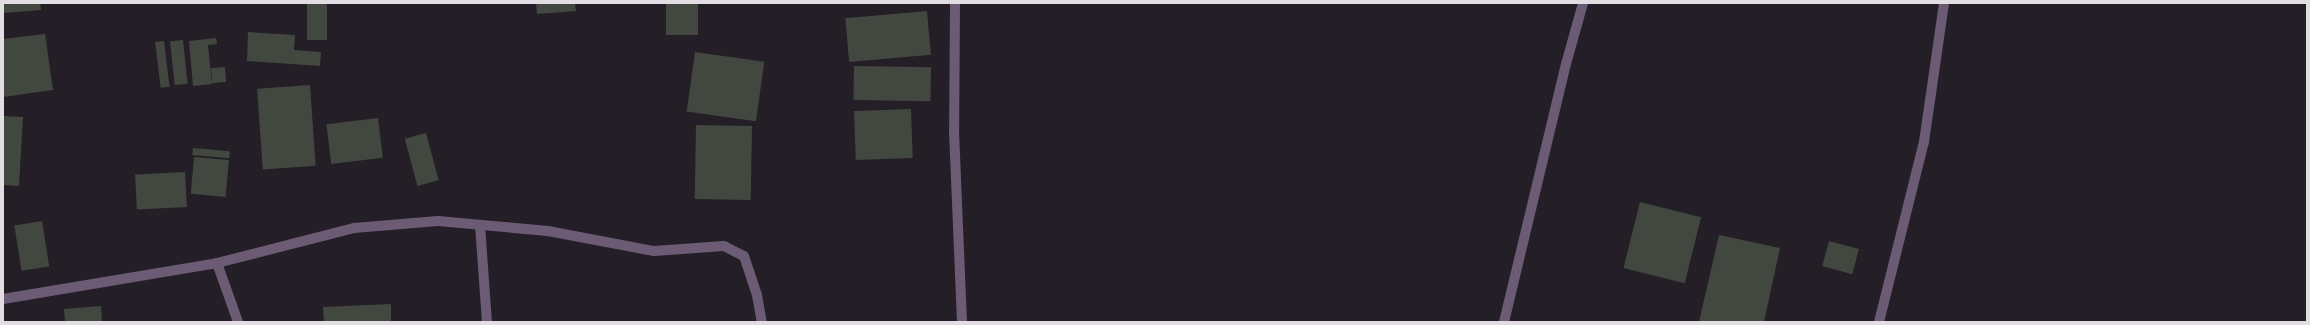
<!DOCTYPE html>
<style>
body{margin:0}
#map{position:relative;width:2310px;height:325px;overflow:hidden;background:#241e26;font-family:"DejaVu Sans",sans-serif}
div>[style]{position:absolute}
.building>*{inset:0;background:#42483f;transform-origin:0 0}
.minor>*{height:10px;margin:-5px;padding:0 5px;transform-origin:5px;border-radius:5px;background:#6c5b74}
span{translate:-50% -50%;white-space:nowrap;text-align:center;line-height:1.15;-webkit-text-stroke:3px #241e26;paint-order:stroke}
.frame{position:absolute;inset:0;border:4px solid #e1dde3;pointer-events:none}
</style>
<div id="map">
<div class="building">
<div style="clip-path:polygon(3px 3px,40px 3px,41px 10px,3px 13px)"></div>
<div style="left:307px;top:3px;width:20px;height:37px"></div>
<div style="clip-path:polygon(536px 3px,575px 3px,576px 11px,537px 14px)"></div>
<div style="left:666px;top:3px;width:32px;height:32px"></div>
<div style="left:927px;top:11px;width:44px;height:82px;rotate:85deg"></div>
<div style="clip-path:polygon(248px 32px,295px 35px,294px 50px,321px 52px,320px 66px,247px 61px)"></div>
<div style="clip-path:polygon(45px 34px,53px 90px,3px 97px,3px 39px)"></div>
<div style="clip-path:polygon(216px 38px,217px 44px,208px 45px,212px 84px,193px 86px,189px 41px)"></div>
<div style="left:183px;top:40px;width:44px;height:13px;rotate:84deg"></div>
<div style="left:164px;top:41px;width:46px;height:9px;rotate:83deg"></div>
<div style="left:695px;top:52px;width:70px;height:60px;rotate:8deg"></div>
<div style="left:854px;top:66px;width:77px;height:34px;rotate:1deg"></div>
<div style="left:225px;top:67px;width:15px;height:14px;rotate:86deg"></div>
<div style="left:310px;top:85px;width:81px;height:53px;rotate:86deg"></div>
<div style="left:911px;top:109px;width:49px;height:57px;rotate:88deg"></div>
<div style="clip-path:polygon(3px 116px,23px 117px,19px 186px,3px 185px)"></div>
<div style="left:378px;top:118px;width:40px;height:52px;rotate:83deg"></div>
<div style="left:696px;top:125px;width:56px;height:74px;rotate:1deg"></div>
<div style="left:426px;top:133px;width:49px;height:22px;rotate:75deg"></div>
<div style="left:193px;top:148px;width:37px;height:7px;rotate:5deg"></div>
<div style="left:194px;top:157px;width:35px;height:37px;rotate:5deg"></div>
<div style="left:185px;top:172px;width:35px;height:50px;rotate:87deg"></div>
<div style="left:1640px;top:202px;width:63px;height:68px;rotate:14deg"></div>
<div style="left:42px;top:221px;width:46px;height:28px;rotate:81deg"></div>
<div style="clip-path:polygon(1719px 235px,1780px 248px,1764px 322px,1699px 322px)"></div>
<div style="left:1829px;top:241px;width:31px;height:26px;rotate:15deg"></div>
<div style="clip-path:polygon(391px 304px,391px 322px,324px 322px,323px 307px)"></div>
<div style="clip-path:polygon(101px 306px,102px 322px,65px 322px,64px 309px)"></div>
</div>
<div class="minor">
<div style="left:955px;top:3px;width:128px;rotate:90.4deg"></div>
<div style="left:954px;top:131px;width:191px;rotate:87.6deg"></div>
<div style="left:480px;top:225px;width:97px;rotate:85.9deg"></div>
<div style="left:217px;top:263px;width:63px;rotate:70.4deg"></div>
<div style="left:3px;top:299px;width:217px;rotate:-9.5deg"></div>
<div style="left:217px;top:263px;width:141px;rotate:-14.3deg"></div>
<div style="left:354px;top:228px;width:84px;rotate:-4.8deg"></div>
<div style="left:438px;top:221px;width:110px;rotate:5.2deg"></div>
<div style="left:548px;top:231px;width:108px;rotate:10.7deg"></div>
<div style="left:654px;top:251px;width:70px;rotate:-4.1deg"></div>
<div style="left:724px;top:246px;width:22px;rotate:27deg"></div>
<div style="left:744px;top:256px;width:41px;rotate:71.6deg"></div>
<div style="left:757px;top:295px;width:27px;rotate:80deg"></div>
<div style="left:1504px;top:322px;width:265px;rotate:-76.5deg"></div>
<div style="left:1566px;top:64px;width:63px;rotate:-74.4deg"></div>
<div style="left:1879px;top:322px;width:186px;rotate:-76deg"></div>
<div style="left:1924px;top:142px;width:140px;rotate:-81.8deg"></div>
</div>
<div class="frame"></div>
</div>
